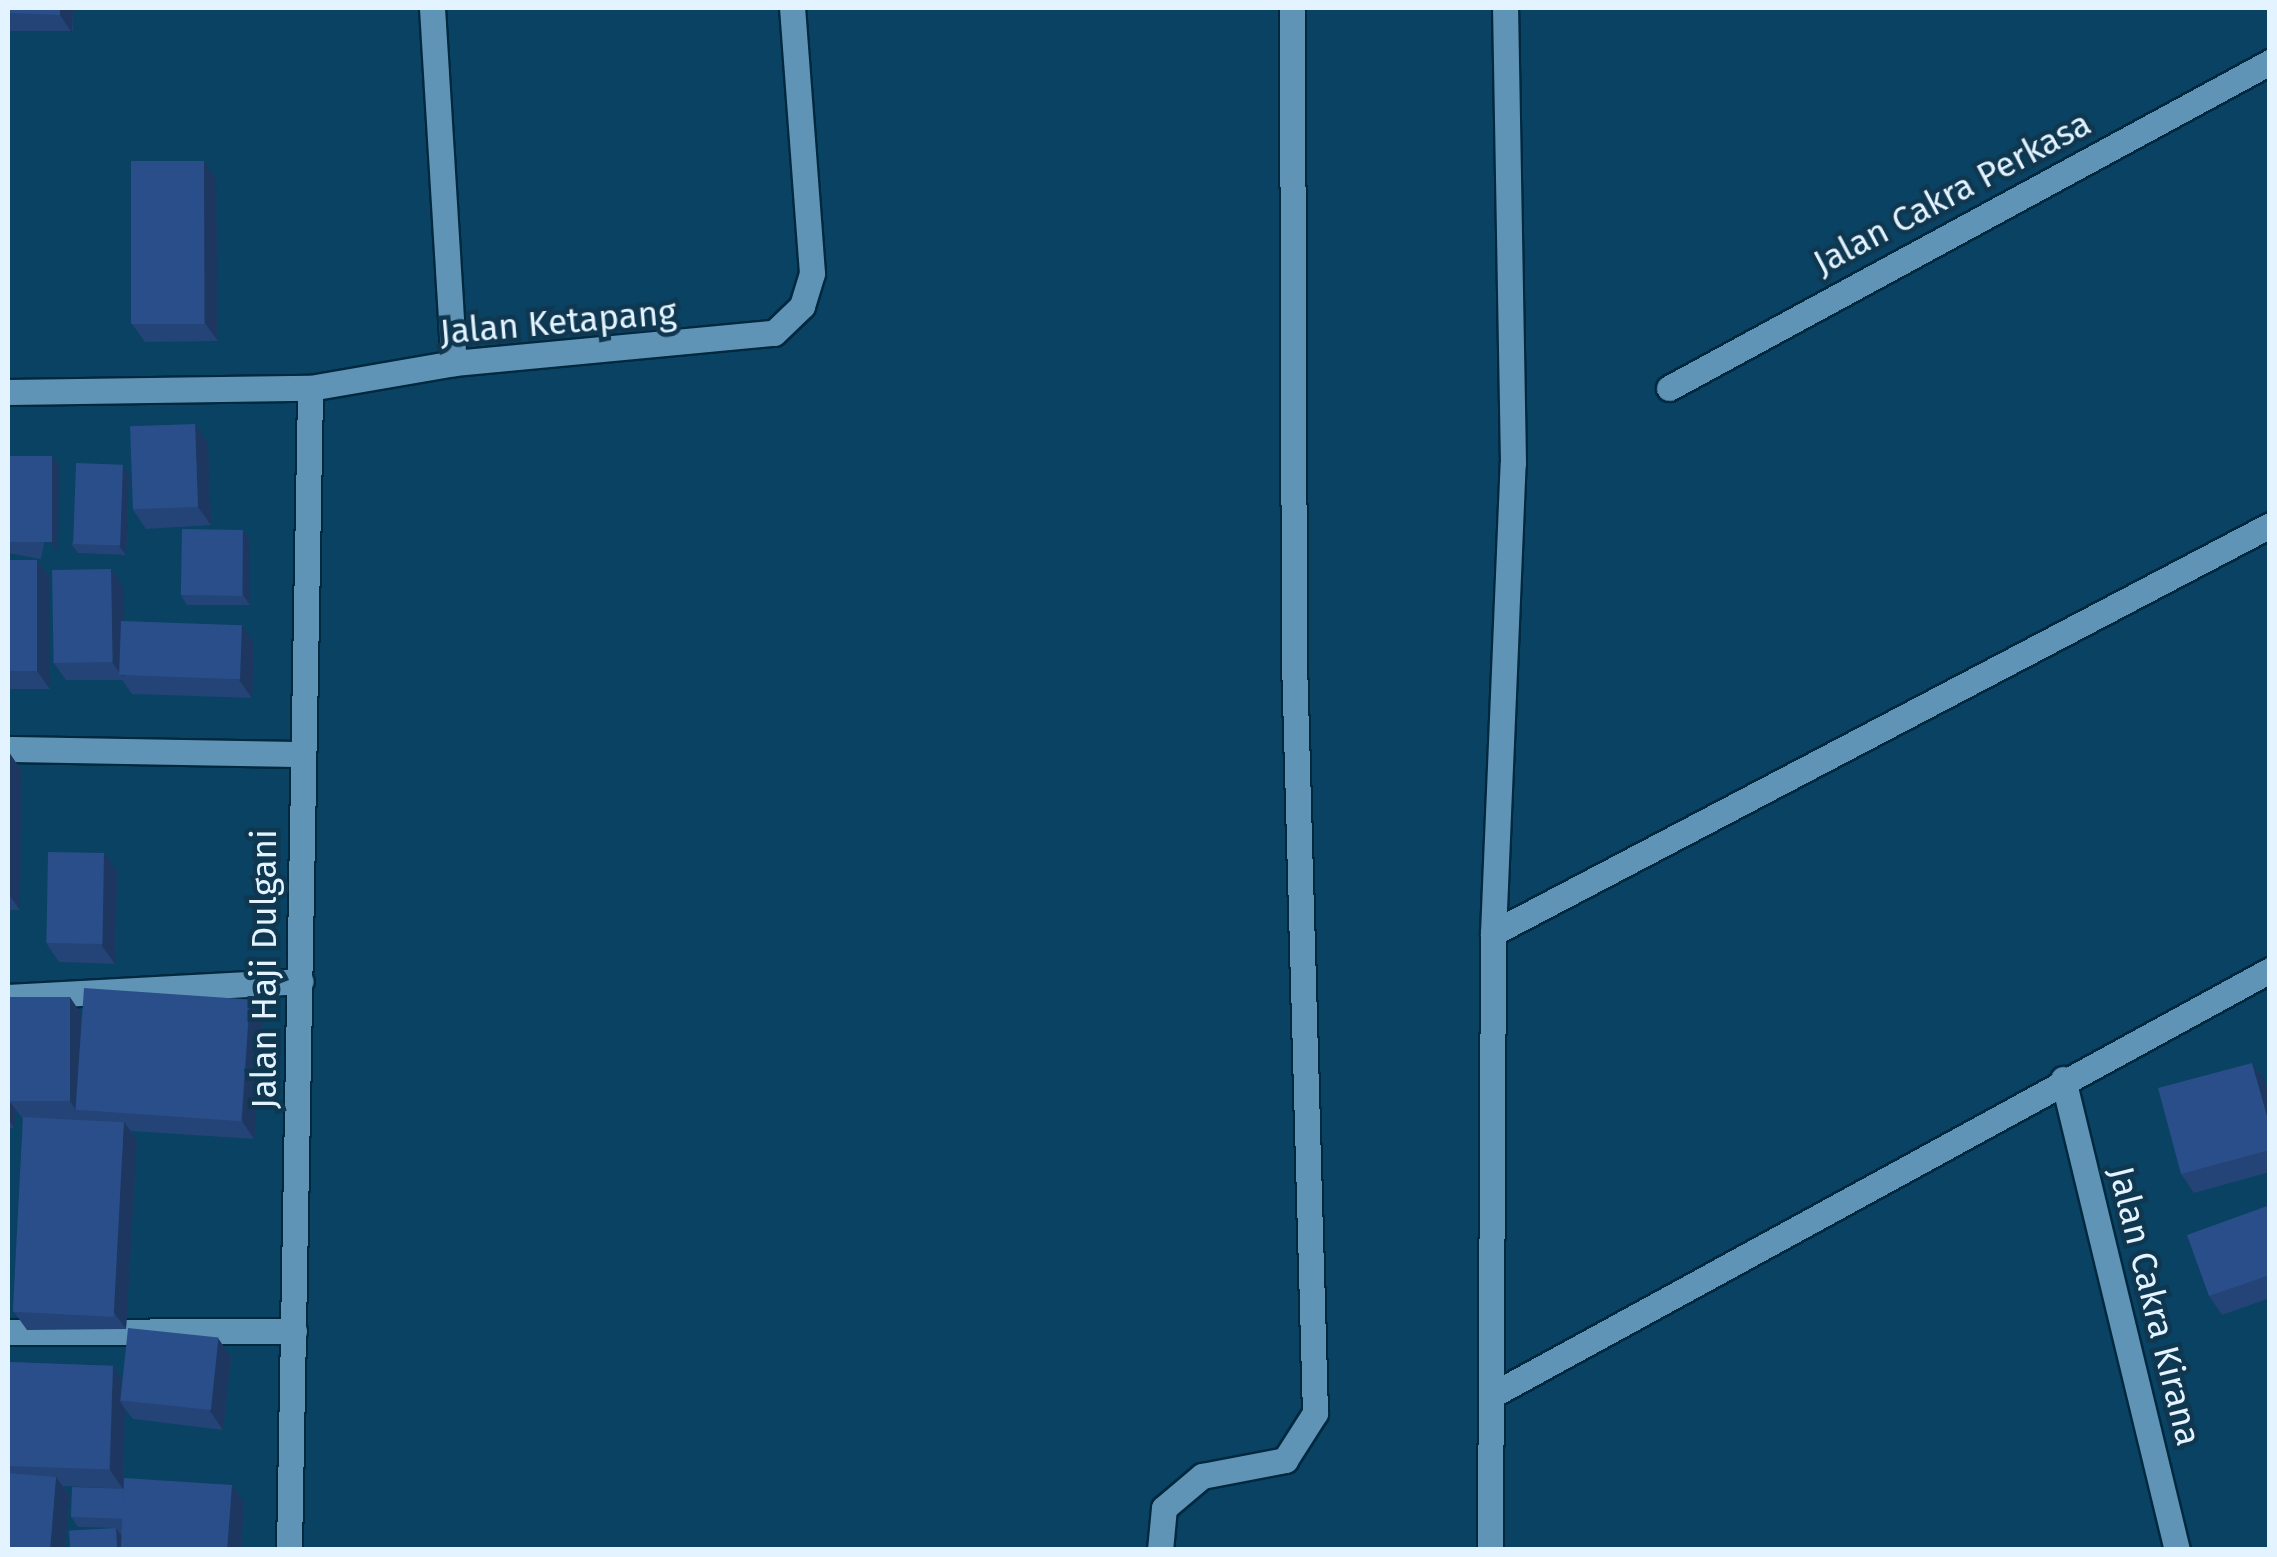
<!DOCTYPE html>
<style>
body{margin:0}
#map{position:relative;width:2277px;height:1557px;overflow:hidden;background:#094262;font-family:"Fira Sans",sans-serif}
div>[style]{position:absolute}
.roads{filter:drop-shadow(2px 0 #00283f) drop-shadow(-2px 0 #00283f) drop-shadow(0 2px #00283f) drop-shadow(0 -2px #00283f)}
.street>*{height:25px;margin:-12.5px;padding:0 12.5px;transform-origin:12.5px;border-radius:12.5px;background:#6094b7}
.wall>*{inset:0;background:#244376;transform-origin:0 0}
.shaded-wall>*{inset:0;background:#1d3760}
.building>*{inset:0;background:#2a4e89;transform-origin:0 0}
span{translate:-50% -50%;white-space:nowrap;text-align:center;line-height:1.15;-webkit-text-stroke:9px #0f3750;paint-order:stroke}
.street-label{font-size:35px;color:#e3f3ff}
.frame{position:absolute;inset:0;border:10px solid #e3f3ff;pointer-events:none}
</style>
<div id="map">
<div class="roads">
<div class="street">
<div style="left:432px;top:8px;width:356px;rotate:86.5deg"></div>
<div style="left:1669px;top:388px;width:684px;rotate:-28.48deg"></div>
<div style="left:8px;top:392px;width:302px;rotate:-0.8deg"></div>
<div style="left:310px;top:388px;width:146px;rotate:-9.8deg"></div>
<div style="left:454px;top:363px;width:321px;rotate:-5.4deg"></div>
<div style="left:774px;top:333px;width:39px;rotate:-44deg"></div>
<div style="left:802px;top:306px;width:34px;rotate:-73deg"></div>
<div style="left:812px;top:273px;width:266px;rotate:-94.3deg"></div>
<div style="left:8px;top:749px;width:290px;rotate:1deg"></div>
<div style="left:1493px;top:933px;width:878px;rotate:-27.7deg"></div>
<div style="left:8px;top:997px;width:293px;rotate:-3.1deg"></div>
<div style="left:2063px;top:1079px;width:485px;rotate:76.4deg"></div>
<div style="left:8px;top:1332px;width:286px;rotate:-0.2deg"></div>
<div style="left:1494px;top:1394px;width:884px;rotate:-28.65deg"></div>
<div style="left:289px;top:1550px;width:1162px;rotate:-88.96deg"></div>
<div style="left:1160px;top:1550px;width:42px;rotate:-84.6deg"></div>
<div style="left:1164px;top:1508px;width:50px;rotate:-40.1deg"></div>
<div style="left:1202px;top:1476px;width:85px;rotate:-10.9deg"></div>
<div style="left:1285px;top:1460px;width:56px;rotate:-57.4deg"></div>
<div style="left:1315px;top:1413px;width:753px;rotate:-91.6deg"></div>
<div style="left:1294px;top:660px;width:652px;rotate:-90.18deg"></div>
<div style="left:1490px;top:1550px;width:617px;rotate:-89.72deg"></div>
<div style="left:1493px;top:933px;width:470px;rotate:-87.6deg"></div>
<div style="left:1513px;top:463px;width:455px;rotate:-91deg"></div>
</div>
</div>
<div class="wall">
<div style="left:8px;top:8px;width:65px;height:23px"></div>
<div style="clip-path:polygon(216px 179px,218px 341px,145px 342px,132px 324px)"></div>
<div style="clip-path:polygon(195px 424px,208px 443px,211px 525px,146px 529px,133px 510px)"></div>
<div style="left:8px;top:456px;width:52px;height:95px;rotate:11deg"></div>
<div style="clip-path:polygon(129px 475px,126px 555px,78px 553px,71px 544px)"></div>
<div style="clip-path:polygon(243px 530px,250px 540px,250px 605px,187px 605px,181px 595px)"></div>
<div style="clip-path:polygon(8px 560px,37px 560px,50px 579px,50px 689px,8px 689px)"></div>
<div style="clip-path:polygon(111px 569px,124px 588px,124px 621px,254px 644px,252px 698px,132px 694px,122px 680px,66px 680px,53px 662px)"></div>
<div style="clip-path:polygon(8px 751px,21px 770px,20px 910px,8px 910px)"></div>
<div style="clip-path:polygon(117px 871px,115px 964px,59px 962px,46px 943px)"></div>
<div style="clip-path:polygon(250px 999px,263px 1018px,254px 1139px,131px 1131px,137px 1140px,126px 1329px,27px 1330px,14px 1312px,23px 1119px,16px 1110px,14px 1128px,8px 1128px,8px 1045px,82px 1015px)"></div>
<div style="clip-path:polygon(2265px 1081px,2270px 1099px,2270px 1172px,2194px 1193px,2181px 1174px)"></div>
<div style="clip-path:polygon(2270px 1205px,2270px 1298px,2222px 1315px,2209px 1296px)"></div>
<div style="clip-path:polygon(231px 1357px,223px 1430px,133px 1419px,125px 1409px,123px 1489px,63px 1486px,69px 1495px,65px 1550px,8px 1550px,8px 1362px,113px 1366px,122px 1379px)"></div>
<div style="clip-path:polygon(244px 1503px,241px 1550px,70px 1550px,115px 1528px,78px 1527px,71px 1517px)"></div>
</div>
<div class="shaded-wall">
<div style="clip-path:polygon(60px 8px,73px 8px,72px 33px,60px 15px)"></div>
<div style="clip-path:polygon(204px 161px,216px 179px,218px 341px,205px 323px)"></div>
<div style="clip-path:polygon(195px 424px,208px 443px,211px 525px,198px 507px)"></div>
<div style="clip-path:polygon(52px 456px,59px 466px,58px 552px,51px 542px)"></div>
<div style="clip-path:polygon(123px 465px,129px 475px,126px 555px,119px 546px)"></div>
<div style="clip-path:polygon(243px 530px,250px 540px,250px 605px,243px 595px)"></div>
<div style="clip-path:polygon(37px 560px,50px 579px,50px 689px,37px 671px)"></div>
<div style="clip-path:polygon(111px 569px,124px 588px,125px 676px,122px 676px,112px 662px)"></div>
<div style="clip-path:polygon(242px 625px,254px 644px,252px 698px,239px 680px)"></div>
<div style="clip-path:polygon(8px 751px,21px 770px,20px 910px,8px 893px)"></div>
<div style="clip-path:polygon(104px 853px,117px 871px,115px 964px,102px 946px)"></div>
<div style="clip-path:polygon(70px 997px,82px 1015px,76px 1110px,70px 1101px)"></div>
<div style="clip-path:polygon(250px 999px,263px 1018px,254px 1139px,242px 1121px)"></div>
<div style="clip-path:polygon(2252px 1063px,2265px 1081px,2270px 1099px,2270px 1127px)"></div>
<div style="clip-path:polygon(9px 1101px,16px 1110px,14px 1128px,8px 1118px)"></div>
<div style="clip-path:polygon(124px 1122px,137px 1140px,126px 1329px,113px 1311px)"></div>
<div style="clip-path:polygon(218px 1338px,231px 1357px,223px 1430px,210px 1411px)"></div>
<div style="clip-path:polygon(113px 1366px,126px 1385px,120px 1401px,125px 1409px,123px 1489px,110px 1470px)"></div>
<div style="clip-path:polygon(56px 1477px,69px 1495px,65px 1550px,50px 1550px)"></div>
<div style="clip-path:polygon(232px 1485px,244px 1503px,241px 1550px,227px 1550px)"></div>
<div style="clip-path:polygon(116px 1528px,123px 1538px,121px 1547px,123px 1550px,117px 1550px)"></div>
</div>
<div class="building">
<div style="clip-path:polygon(8px 8px,60px 8px,60px 15px,8px 13px)"></div>
<div style="left:131px;top:161px;width:73px;height:163px"></div>
<div style="left:195px;top:424px;width:83px;height:65px;rotate:88deg"></div>
<div style="left:8px;top:456px;width:44px;height:86px"></div>
<div style="left:76px;top:463px;width:47px;height:81px;rotate:2deg"></div>
<div style="left:182px;top:529px;width:61px;height:66px;rotate:1deg"></div>
<div style="left:8px;top:560px;width:29px;height:111px"></div>
<div style="left:111px;top:569px;width:93px;height:59px;rotate:89deg"></div>
<div style="left:121px;top:621px;width:121px;height:54px;rotate:2deg"></div>
<div style="left:48px;top:852px;width:56px;height:91px;rotate:1deg"></div>
<div style="left:84px;top:988px;width:166px;height:122px;rotate:4deg"></div>
<div style="left:9px;top:997px;width:61px;height:104px"></div>
<div style="clip-path:polygon(2252px 1063px,2270px 1127px,2270px 1150px,2181px 1174px,2158px 1088px)"></div>
<div style="left:23px;top:1117px;width:101px;height:195px;rotate:3deg"></div>
<div style="clip-path:polygon(2270px 1205px,2270px 1275px,2209px 1296px,2187px 1235px)"></div>
<div style="left:128px;top:1328px;width:91px;height:73px;rotate:6deg"></div>
<div style="left:8px;top:1362px;width:105px;height:104px;rotate:2deg"></div>
<div style="clip-path:polygon(8px 1473px,56px 1477px,50px 1550px,8px 1550px)"></div>
<div style="clip-path:polygon(124px 1478px,232px 1485px,227px 1550px,164px 1550px,121px 1547px)"></div>
<div style="left:72px;top:1487px;width:52px;height:30px;rotate:2deg"></div>
<div style="left:116px;top:1528px;width:22px;height:47px;rotate:87deg"></div>
</div>
<div class="street-label">
<span style="left:1952px;top:193px;rotate:-28deg">Jalan Cakra Perkasa</span>
<span style="left:558px;top:322px;rotate:-5deg">Jalan Ketapang</span>
<span style="left:264px;top:969px;rotate:-90deg">Jalan Haji Dulgani</span>
<span style="left:2155px;top:1306px;rotate:76deg">Jalan Cakra Kirana</span>
</div>
<div class="frame"></div>
</div>
